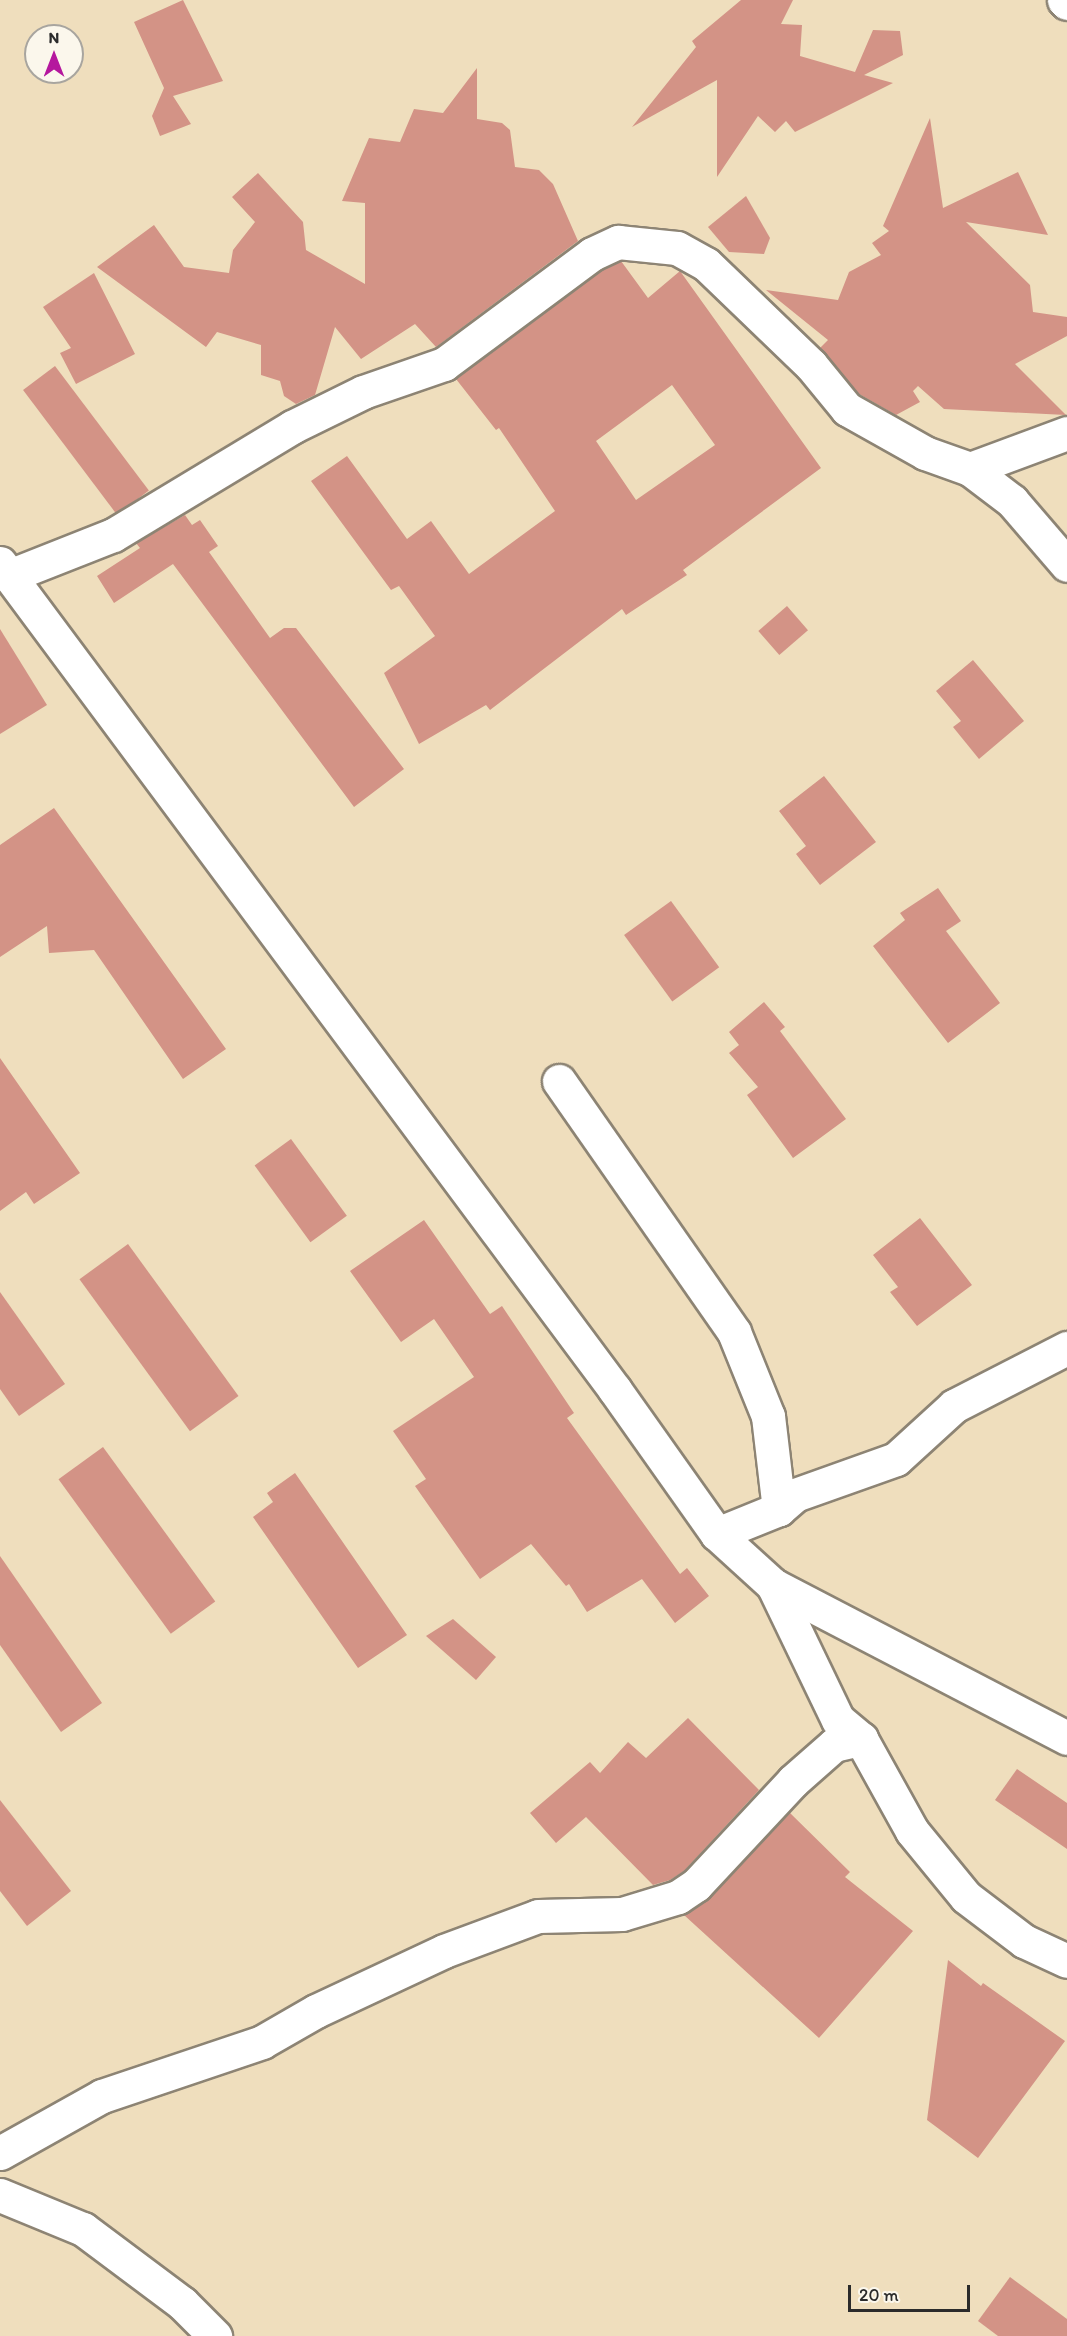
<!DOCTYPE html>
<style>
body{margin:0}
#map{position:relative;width:1067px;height:2336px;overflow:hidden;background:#efdebd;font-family:Itim,sans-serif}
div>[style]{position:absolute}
.building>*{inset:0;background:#d39386;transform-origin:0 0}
.roads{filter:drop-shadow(2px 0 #8d8474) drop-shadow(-2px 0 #8d8474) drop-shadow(0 2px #8d8474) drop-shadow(0 -2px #8d8474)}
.minor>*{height:33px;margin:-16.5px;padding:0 16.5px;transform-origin:16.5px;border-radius:16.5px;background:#fff}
span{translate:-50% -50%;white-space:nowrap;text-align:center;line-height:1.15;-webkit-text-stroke:4.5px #fbf7ec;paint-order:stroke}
.north{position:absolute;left:24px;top:24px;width:60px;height:60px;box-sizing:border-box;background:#fbf7ec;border:2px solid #a8a59f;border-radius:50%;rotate:0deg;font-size:16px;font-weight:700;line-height:24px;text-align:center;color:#2b2b2b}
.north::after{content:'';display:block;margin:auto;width:21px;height:27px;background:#b5179e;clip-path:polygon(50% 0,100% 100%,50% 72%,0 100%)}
.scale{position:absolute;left:848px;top:2285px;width:122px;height:27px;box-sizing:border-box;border:3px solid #2b2b2b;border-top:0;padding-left:8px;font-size:18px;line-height:21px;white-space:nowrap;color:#2b2b2b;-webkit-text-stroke:4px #fbf7ec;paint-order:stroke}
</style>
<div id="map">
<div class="building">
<div style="clip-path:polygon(183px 0,223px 81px,173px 96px,191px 124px,160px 136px,152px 116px,164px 88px,134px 22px)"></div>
<div style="clip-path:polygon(741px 0,793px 0,781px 24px,802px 25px,800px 56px,855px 72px,873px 30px,900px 31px,903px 55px,864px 75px,893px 83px,795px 132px,786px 121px,775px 132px,758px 116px,717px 177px,717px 80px,632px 127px,696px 47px,692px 41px)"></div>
<div style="clip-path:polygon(477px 68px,477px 119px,502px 123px,510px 130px,515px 167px,539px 170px,553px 184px,578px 241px,436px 347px,415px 324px,361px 359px,335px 327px,315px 395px,296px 404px,284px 396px,280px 381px,261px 375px,261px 345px,217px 332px,206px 347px,97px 267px,154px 225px,184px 267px,229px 273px,233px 250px,255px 222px,232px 197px,258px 173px,303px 222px,306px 250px,365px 284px,365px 203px,342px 201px,369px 138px,400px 142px,414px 109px,443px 113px)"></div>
<div style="clip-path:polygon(930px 118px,943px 208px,1018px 172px,1048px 235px,966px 222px,1030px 285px,1033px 312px,1067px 317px,1067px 336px,1015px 364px,1066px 415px,944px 409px,918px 386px,913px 391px,920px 402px,896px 415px,859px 394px,820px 348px,828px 340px,766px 290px,838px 300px,849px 272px,881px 255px,872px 243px,889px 231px,883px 226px)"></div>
<div style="clip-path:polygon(746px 196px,770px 238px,764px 254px,729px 252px,708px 227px)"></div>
<div style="clip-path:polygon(evenodd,621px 261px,648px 298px,680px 271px,821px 468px,683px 570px,687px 575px,626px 615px,622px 609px,490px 710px,486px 705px,419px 744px,384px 673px,435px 636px,399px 586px,391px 590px,311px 481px,347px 456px,407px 539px,431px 521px,469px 574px,555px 511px,499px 428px,496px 430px,456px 379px,602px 270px,621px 261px,672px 385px,715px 445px,636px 500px,596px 441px,672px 385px)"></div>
<div style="clip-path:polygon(94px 273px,135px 354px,76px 384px,60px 353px,71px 348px,43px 307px)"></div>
<div style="left:55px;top:366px;width:156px;height:40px;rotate:53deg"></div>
<div style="clip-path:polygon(185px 515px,192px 525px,200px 520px,218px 546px,209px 552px,270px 638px,284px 628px,296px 628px,404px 769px,354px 807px,173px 564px,114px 603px,97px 576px,140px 548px,136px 543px)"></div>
<div style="left:787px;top:606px;width:32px;height:38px;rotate:49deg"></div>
<div style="clip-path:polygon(0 629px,47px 705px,0 734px)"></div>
<div style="clip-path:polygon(973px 660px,1024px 721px,979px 759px,953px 727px,961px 721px,936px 691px)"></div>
<div style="clip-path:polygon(824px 776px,876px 842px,820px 885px,796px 854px,806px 846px,779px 811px)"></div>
<div style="clip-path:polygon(54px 808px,226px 1049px,183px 1079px,94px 950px,49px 953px,47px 926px,0 957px,0 845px)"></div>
<div style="clip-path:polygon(938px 888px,961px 921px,946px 931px,1000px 1003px,948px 1043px,873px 946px,905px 920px,900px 913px)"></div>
<div style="left:671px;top:901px;width:82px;height:58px;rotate:54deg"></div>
<div style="clip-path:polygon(764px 1002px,785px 1027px,780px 1031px,846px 1119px,793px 1158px,747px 1095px,758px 1087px,729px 1053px,739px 1045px,729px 1032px)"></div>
<div style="clip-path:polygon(0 1058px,80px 1173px,34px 1204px,26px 1192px,0 1211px)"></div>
<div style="left:291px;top:1139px;width:95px;height:45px;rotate:54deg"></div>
<div style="clip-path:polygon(920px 1218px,972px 1285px,917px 1326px,890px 1292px,898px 1287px,873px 1255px)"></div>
<div style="clip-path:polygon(424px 1220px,490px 1314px,502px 1306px,574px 1413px,567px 1418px,680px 1574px,687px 1568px,709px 1596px,675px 1623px,642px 1579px,587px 1612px,569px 1584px,566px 1586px,531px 1544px,480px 1579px,415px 1486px,426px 1479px,393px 1431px,474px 1377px,434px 1319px,401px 1342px,350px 1271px)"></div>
<div style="left:128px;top:1244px;width:188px;height:60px;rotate:54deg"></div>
<div style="clip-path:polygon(0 1292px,65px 1384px,19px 1416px,0 1389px)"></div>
<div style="left:103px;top:1447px;width:191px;height:55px;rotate:54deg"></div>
<div style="clip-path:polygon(295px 1473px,407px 1635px,358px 1668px,253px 1517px,273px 1502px,267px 1493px)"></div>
<div style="clip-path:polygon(0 1556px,102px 1703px,61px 1732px,0 1645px)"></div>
<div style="clip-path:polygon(453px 1619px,496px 1657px,476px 1680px,426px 1636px)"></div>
<div style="clip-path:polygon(688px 1718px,759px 1790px,684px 1871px,670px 1880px,653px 1885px,586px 1817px,556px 1843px,530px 1813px,590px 1762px,600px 1773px,628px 1742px,646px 1758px)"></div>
<div style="clip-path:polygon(1017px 1769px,1067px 1803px,1067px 1849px,995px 1800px)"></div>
<div style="clip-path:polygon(0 1800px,71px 1891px,27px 1926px,0 1891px)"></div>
<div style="clip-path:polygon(789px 1812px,850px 1872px,845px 1877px,913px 1931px,819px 2038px,684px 1915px,710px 1898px)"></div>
<div style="clip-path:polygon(948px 1960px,981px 1986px,983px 1983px,1065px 2041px,978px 2158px,927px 2120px)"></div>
<div style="clip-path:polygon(1010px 2277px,1067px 2319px,1067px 2336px,998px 2336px,978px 2321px)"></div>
</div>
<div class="roads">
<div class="minor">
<div style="left:1064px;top:0;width:4px;rotate:45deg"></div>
<div style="left:970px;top:469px;width:103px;rotate:-20.4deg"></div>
<div style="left:0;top:563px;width:1031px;rotate:53.36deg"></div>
<div style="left:615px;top:1390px;width:176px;rotate:54.7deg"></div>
<div style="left:717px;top:1534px;width:76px;rotate:42.3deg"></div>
<div style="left:773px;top:1585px;width:331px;rotate:27.5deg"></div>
<div style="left:9px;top:576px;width:112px;rotate:-21.5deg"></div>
<div style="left:113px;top:535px;width:209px;rotate:-31.1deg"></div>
<div style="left:292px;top:427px;width:79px;rotate:-26.2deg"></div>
<div style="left:363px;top:392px;width:86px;rotate:-19.1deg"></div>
<div style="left:444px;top:364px;width:184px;rotate:-36.6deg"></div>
<div style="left:592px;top:254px;width:29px;rotate:-25deg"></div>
<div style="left:618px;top:242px;width:59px;rotate:5.8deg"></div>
<div style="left:677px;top:248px;width:33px;rotate:29deg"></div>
<div style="left:706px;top:264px;width:146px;rotate:43.9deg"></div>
<div style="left:811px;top:365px;width:57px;rotate:50.7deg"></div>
<div style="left:847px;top:409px;width:90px;rotate:29.4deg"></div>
<div style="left:925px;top:453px;width:48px;rotate:19.6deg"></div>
<div style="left:970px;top:469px;width:53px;rotate:37.3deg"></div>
<div style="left:1012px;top:501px;width:84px;rotate:49.3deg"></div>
<div style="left:559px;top:1081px;width:306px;rotate:55.1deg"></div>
<div style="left:734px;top:1332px;width:91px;rotate:68deg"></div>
<div style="left:768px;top:1416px;width:94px;rotate:83.3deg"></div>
<div style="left:717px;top:1534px;width:67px;rotate:-22deg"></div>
<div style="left:779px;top:1509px;width:21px;rotate:-41deg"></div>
<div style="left:795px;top:1495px;width:107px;rotate:-19.6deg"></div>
<div style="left:896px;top:1459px;width:79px;rotate:-42.4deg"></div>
<div style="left:954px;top:1406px;width:127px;rotate:-27.2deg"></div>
<div style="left:861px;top:1739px;width:105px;rotate:61deg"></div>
<div style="left:912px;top:1831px;width:85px;rotate:50.7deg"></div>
<div style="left:966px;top:1897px;width:73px;rotate:37.2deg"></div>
<div style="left:1024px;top:1941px;width:47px;rotate:24.9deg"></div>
<div style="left:0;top:2153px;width:117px;rotate:-29.2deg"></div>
<div style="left:102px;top:2096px;width:169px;rotate:-18.6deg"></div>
<div style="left:262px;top:2042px;width:62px;rotate:-29.9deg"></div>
<div style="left:316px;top:2011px;width:141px;rotate:-25.1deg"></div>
<div style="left:444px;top:1951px;width:100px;rotate:-20.4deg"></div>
<div style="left:538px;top:1916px;width:84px;rotate:-1.4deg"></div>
<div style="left:622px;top:1914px;width:59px;rotate:-16.9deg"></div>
<div style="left:678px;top:1897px;width:22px;rotate:-34deg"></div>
<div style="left:696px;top:1885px;width:142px;rotate:-47deg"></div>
<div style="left:793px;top:1781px;width:55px;rotate:-41.3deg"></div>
<div style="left:834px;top:1745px;width:28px;rotate:-13deg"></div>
<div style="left:861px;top:1739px;width:30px;rotate:-140deg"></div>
<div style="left:838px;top:1720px;width:150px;rotate:-115.7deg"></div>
<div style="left:0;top:2195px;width:90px;rotate:22.3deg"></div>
<div style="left:83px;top:2229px;width:124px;rotate:36.8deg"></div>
<div style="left:182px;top:2303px;width:47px;rotate:45deg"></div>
</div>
</div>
<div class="north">N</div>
<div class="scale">20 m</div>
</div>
